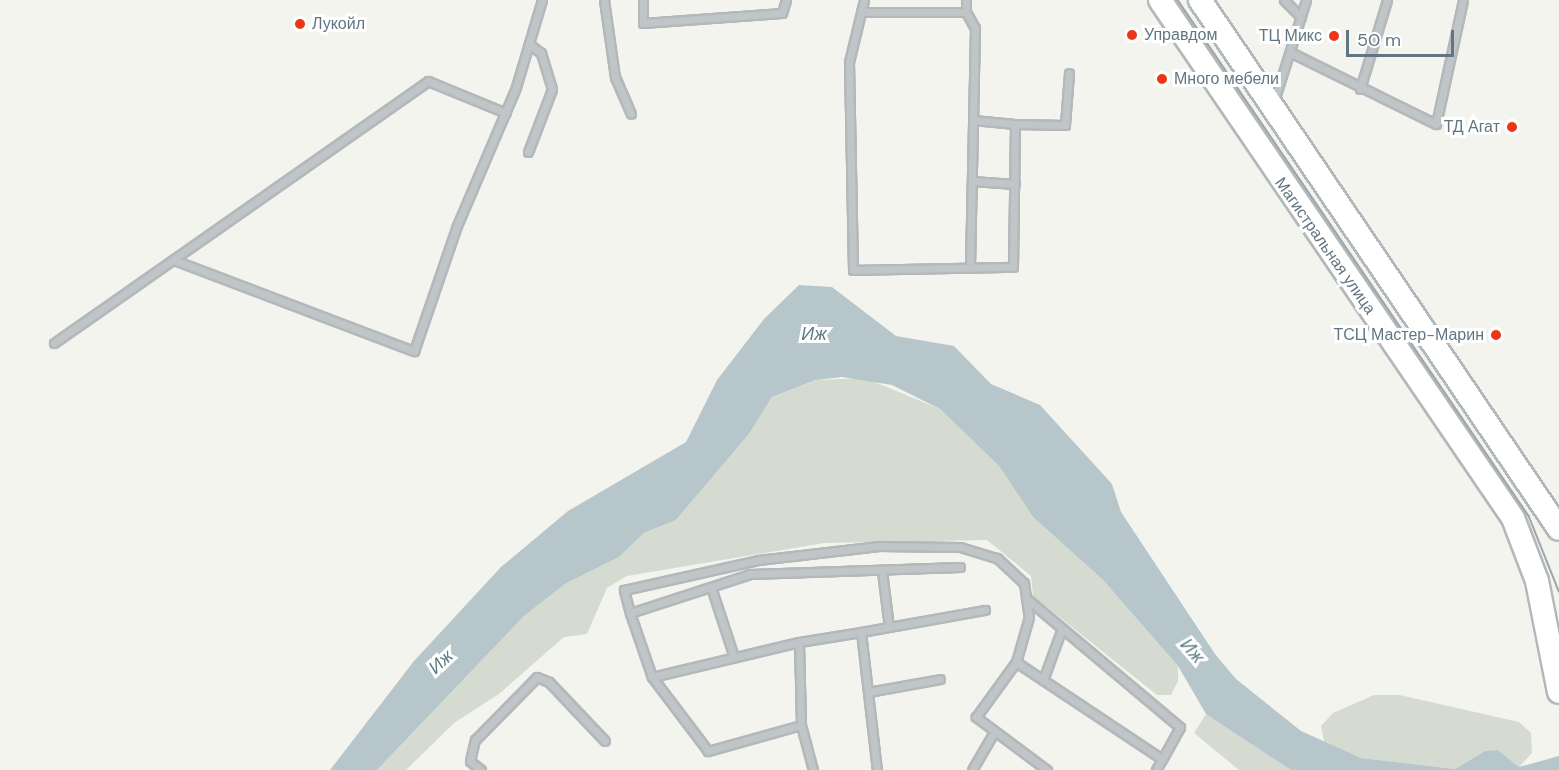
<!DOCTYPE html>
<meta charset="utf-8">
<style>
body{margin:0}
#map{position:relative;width:1559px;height:770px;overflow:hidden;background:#f4f4ef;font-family:"DM Sans",sans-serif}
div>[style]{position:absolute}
.green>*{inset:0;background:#d5dbd0}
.water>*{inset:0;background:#b7c6ca}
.roads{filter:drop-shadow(2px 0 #b3b8bb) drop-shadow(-2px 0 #b3b8bb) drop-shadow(0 2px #b3b8bb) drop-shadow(0 -2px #b3b8bb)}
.lane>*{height:7px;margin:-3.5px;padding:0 3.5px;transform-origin:3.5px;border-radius:3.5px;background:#c0c5c7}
.primary>*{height:22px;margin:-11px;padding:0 11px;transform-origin:11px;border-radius:11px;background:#fff}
.tram>*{height:1.5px;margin:-0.75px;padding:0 0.75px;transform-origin:0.75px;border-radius:0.75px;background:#9ea6ab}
.dots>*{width:16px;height:16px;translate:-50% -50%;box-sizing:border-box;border:3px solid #fff;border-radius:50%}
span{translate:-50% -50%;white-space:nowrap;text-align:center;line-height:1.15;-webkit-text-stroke:6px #fff;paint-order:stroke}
.poi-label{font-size:16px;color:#617682}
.left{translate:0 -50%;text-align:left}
.right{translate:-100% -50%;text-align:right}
.street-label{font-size:16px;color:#617682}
.water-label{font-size:18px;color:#5c7a80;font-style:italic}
.scale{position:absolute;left:1346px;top:30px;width:108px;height:27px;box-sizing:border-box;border:3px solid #617682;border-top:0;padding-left:8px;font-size:18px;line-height:21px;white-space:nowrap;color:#617682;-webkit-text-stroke:4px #fff;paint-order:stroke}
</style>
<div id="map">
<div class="green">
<div style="clip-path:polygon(865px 378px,940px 409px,999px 466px,1033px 517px,1103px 580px,1178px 666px,1178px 681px,1171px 695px,1157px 695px,1033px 596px,1031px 576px,987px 540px,824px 543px,627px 576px,607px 588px,587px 634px,564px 637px,499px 694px,454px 723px,406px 770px,377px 770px,524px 616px,565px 584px,619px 557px,644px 533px,676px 520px,749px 434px,772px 397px,817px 380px)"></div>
<div style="clip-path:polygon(1374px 695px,1400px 695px,1519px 722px,1531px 733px,1532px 753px,1519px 767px,1498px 750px,1485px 751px,1455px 769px,1361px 758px,1325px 746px,1321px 726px,1333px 713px)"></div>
<div style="clip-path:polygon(1206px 714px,1232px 730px,1291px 770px,1239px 770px,1194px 733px)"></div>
</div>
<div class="water">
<div style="clip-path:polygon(799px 285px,832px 287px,896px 336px,954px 346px,991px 384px,1040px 405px,1112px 484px,1121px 512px,1215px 654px,1236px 679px,1301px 731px,1361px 758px,1455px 769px,1485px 751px,1498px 750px,1519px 767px,1559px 756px,1559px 770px,1291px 770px,1206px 714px,1178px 666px,1103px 580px,1033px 517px,999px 466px,940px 409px,892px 385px,842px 377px,816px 380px,772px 397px,749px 434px,676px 520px,644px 533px,619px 557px,565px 584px,524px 616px,377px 770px,330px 770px,414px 661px,501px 567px,568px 511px,686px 442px,717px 380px,764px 319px)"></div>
</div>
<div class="roads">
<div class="lane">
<div style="left:604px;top:0;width:78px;rotate:81.9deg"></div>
<div style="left:615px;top:77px;width:40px;rotate:66.6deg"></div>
<div style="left:643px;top:0;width:23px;rotate:90deg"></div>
<div style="left:643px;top:23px;width:139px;rotate:-4.1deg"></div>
<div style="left:782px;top:13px;width:14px;rotate:-73deg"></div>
<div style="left:864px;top:0;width:64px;rotate:103.6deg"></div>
<div style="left:849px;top:62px;width:208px;rotate:88.9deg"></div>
<div style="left:853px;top:270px;width:160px;rotate:-1.1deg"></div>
<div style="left:1013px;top:267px;width:143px;rotate:-89.2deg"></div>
<div style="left:1015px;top:124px;width:50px;rotate:1.1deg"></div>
<div style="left:1065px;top:125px;width:52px;rotate:-85.6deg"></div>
<div style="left:1284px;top:0;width:24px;rotate:45deg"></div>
<div style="left:861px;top:12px;width:105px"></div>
<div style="left:966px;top:12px;width:18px;rotate:61deg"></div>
<div style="left:975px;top:28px;width:240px;rotate:91.2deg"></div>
<div style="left:966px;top:12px;width:12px;rotate:-90deg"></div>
<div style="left:1290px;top:52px;width:163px;rotate:26.3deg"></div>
<div style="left:1436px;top:124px;width:127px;rotate:-77.7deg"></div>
<div style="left:1360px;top:89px;width:93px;rotate:-73.1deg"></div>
<div style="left:1274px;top:101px;width:106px;rotate:-72.4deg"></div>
<div style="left:973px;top:120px;width:42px;rotate:5.4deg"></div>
<div style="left:528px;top:152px;width:67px;rotate:-69.1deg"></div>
<div style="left:552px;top:89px;width:38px;rotate:-107deg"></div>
<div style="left:541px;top:53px;width:15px;rotate:-143deg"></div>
<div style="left:972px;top:181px;width:43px;rotate:4deg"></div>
<div style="left:174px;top:260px;width:257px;rotate:20.8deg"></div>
<div style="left:414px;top:351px;width:130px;rotate:-71.1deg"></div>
<div style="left:456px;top:228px;width:153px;rotate:-66.9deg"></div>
<div style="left:516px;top:87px;width:91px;rotate:-73.4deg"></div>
<div style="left:54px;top:343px;width:457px;rotate:-35deg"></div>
<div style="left:428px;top:81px;width:84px;rotate:22.3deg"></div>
<div style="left:882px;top:571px;width:56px;rotate:82.9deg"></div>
<div style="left:711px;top:587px;width:74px;rotate:71.8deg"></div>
<div style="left:1026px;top:598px;width:201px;rotate:40deg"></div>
<div style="left:1180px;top:727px;width:37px;rotate:119deg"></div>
<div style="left:630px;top:613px;width:24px;rotate:-105deg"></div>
<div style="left:624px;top:590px;width:137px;rotate:-12.6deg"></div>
<div style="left:758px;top:560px;width:122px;rotate:-6.6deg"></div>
<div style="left:879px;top:546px;width:81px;rotate:0.7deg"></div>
<div style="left:960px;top:547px;width:39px;rotate:17deg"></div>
<div style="left:997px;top:558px;width:37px;rotate:43deg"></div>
<div style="left:1024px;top:583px;width:34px;rotate:82deg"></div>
<div style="left:1029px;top:617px;width:47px;rotate:106.1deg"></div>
<div style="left:861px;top:632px;width:126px;rotate:-10.1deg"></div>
<div style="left:799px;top:642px;width:63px;rotate:-9.2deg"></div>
<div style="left:861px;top:632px;width:139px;rotate:83.4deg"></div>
<div style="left:652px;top:677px;width:68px;rotate:-109deg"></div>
<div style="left:630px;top:613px;width:126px;rotate:-18deg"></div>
<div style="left:750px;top:574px;width:210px;rotate:-1.9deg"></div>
<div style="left:1043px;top:680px;width:55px;rotate:-69.9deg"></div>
<div style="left:868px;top:692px;width:73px;rotate:-10.2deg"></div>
<div style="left:801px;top:725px;width:97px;rotate:164.4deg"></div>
<div style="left:708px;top:751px;width:93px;rotate:-127.1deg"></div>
<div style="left:652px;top:677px;width:151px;rotate:-13.4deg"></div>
<div style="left:799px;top:642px;width:83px;rotate:88.6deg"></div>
<div style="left:801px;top:725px;width:47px;rotate:75.1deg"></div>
<div style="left:481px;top:770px;width:14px;rotate:-141deg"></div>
<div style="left:470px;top:761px;width:22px;rotate:-77deg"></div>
<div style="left:475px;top:740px;width:88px;rotate:-45.5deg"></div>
<div style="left:537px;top:677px;width:13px;rotate:23deg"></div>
<div style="left:549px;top:682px;width:81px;rotate:46.5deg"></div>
<div style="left:972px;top:770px;width:44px;rotate:-59.9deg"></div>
<div style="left:1047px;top:770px;width:89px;rotate:-143.3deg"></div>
<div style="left:976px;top:717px;width:68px;rotate:-54deg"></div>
<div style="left:1016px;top:662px;width:175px;rotate:33.6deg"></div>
<div style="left:1162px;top:759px;width:13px;rotate:119deg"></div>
</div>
<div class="primary">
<div style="left:1160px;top:0;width:627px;rotate:55.73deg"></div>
<div style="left:1513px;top:518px;width:67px;rotate:69.1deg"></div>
<div style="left:1537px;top:581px;width:113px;rotate:78.8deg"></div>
<div style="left:1200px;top:0;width:639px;rotate:55.84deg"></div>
</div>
</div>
<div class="tram">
<div style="left:1178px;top:0;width:624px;rotate:55.78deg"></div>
<div style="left:1529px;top:516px;width:81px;rotate:68.2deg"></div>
</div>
<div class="dots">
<div style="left:300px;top:24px;background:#ec3617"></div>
<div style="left:1132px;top:35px;background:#ec3617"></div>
<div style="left:1334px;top:36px;background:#ec3617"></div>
<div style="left:1162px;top:79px;background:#ec3617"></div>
<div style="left:1512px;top:127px;background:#ec3617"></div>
<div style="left:1496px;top:335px;background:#ec3617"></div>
</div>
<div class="poi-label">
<span class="left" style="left:312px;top:24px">Лукойл</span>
<span class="left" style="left:1144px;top:35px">Управдом</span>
<span class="right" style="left:1322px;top:36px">ТЦ Микс</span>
<span class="left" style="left:1174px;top:79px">Много мебели</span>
<span class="right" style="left:1500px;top:127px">ТД Агат</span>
<span class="right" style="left:1484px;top:335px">ТСЦ Мастер-Марин</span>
</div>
<div class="street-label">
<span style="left:1325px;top:246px;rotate:55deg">Магистральная улица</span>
</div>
<div class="water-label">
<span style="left:814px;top:334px">Иж</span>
<span style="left:1192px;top:651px;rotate:49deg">Иж</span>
<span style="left:441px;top:662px;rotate:-43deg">Иж</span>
</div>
<div class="scale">50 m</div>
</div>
